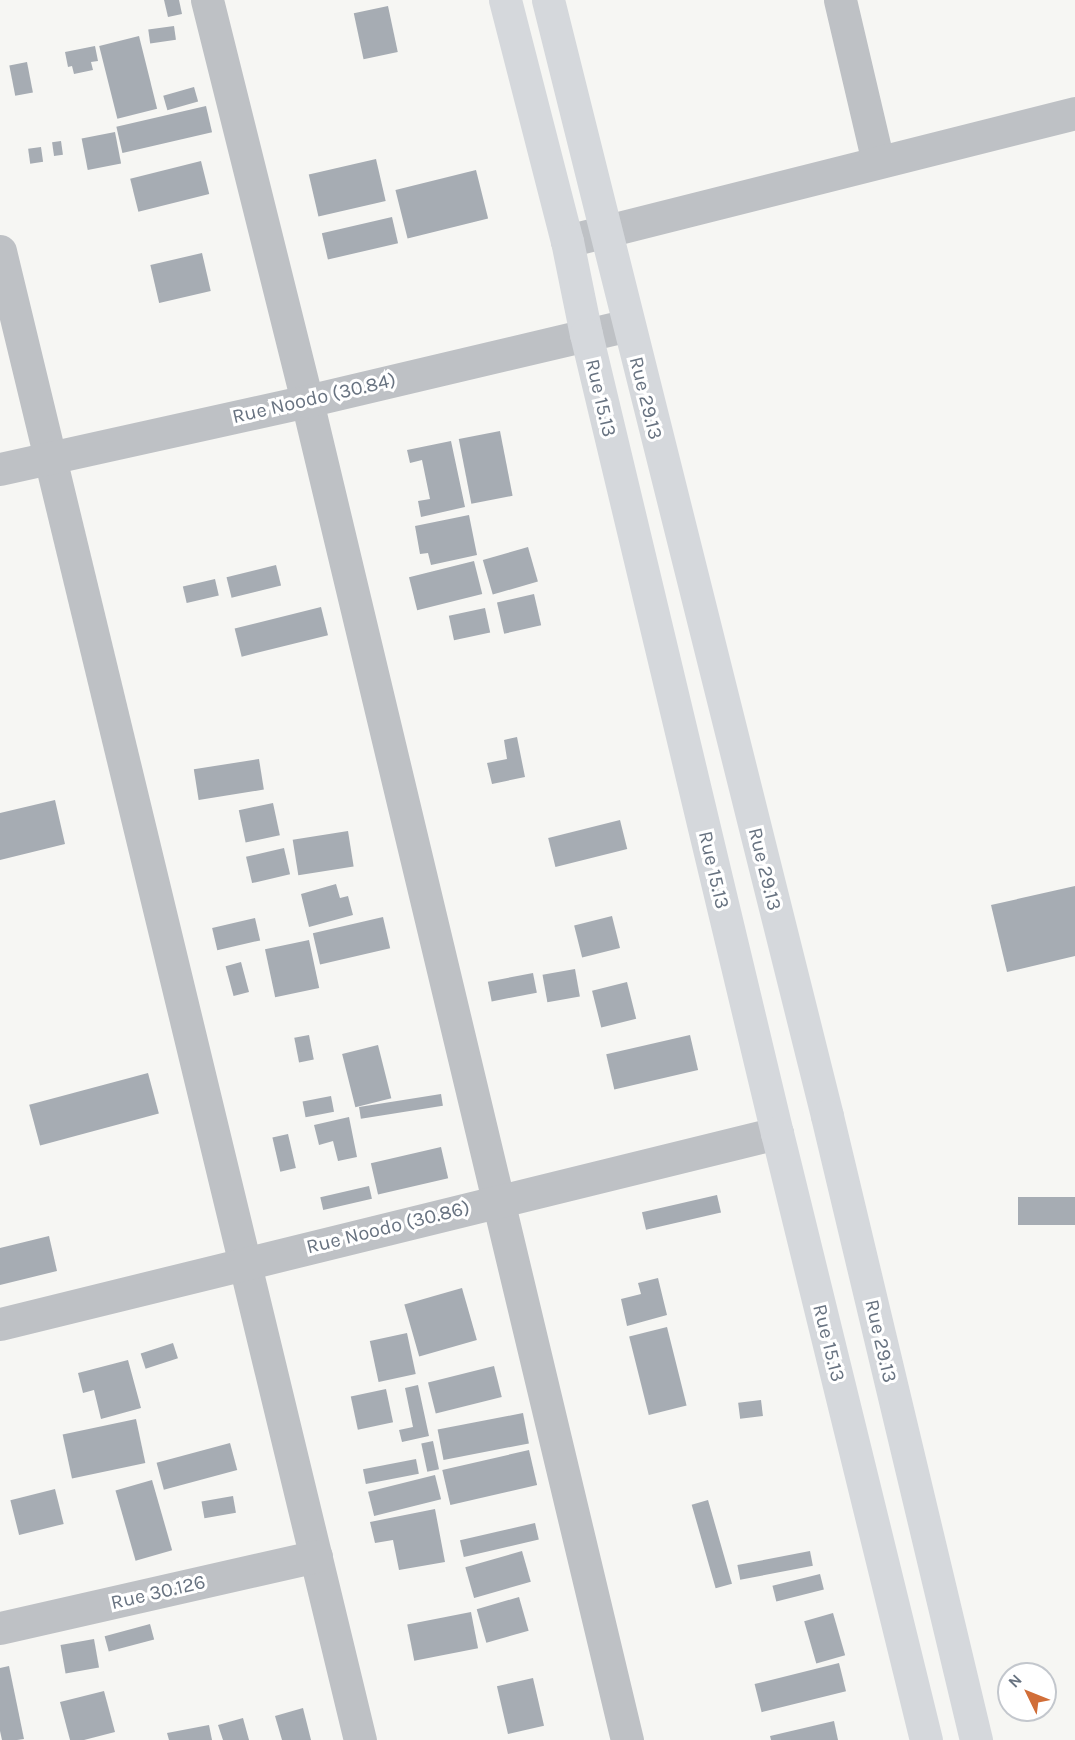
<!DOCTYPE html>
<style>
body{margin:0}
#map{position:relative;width:1075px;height:1740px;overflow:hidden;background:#f6f6f3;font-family:Karla,sans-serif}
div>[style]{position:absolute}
.building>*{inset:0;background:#a6acb3;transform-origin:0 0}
.minor>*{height:33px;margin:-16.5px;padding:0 16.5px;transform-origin:16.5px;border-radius:16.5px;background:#bec1c5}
.major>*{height:33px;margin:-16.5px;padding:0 16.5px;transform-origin:16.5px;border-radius:16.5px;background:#d5d8dc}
span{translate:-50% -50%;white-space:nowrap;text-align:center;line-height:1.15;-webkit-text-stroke:6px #fff;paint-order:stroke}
.street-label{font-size:20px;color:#687381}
.north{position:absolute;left:997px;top:1662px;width:60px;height:60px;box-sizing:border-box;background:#fff;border:2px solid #c3c7cd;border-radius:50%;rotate:313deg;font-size:16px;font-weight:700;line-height:24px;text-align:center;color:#687381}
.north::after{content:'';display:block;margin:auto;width:21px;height:27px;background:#d16e38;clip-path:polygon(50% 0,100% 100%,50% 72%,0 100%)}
</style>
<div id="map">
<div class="building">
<div style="clip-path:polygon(164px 0,179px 0,182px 14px,168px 17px)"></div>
<div style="left:388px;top:6px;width:47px;height:35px;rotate:78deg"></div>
<div style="left:174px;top:26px;width:14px;height:26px;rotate:82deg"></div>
<div style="left:139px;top:36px;width:75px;height:41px;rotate:76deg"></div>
<div style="clip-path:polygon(95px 46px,98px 61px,91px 62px,93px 70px,74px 74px,72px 66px,68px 67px,65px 52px)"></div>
<div style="left:27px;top:62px;width:31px;height:18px;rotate:79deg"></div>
<div style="left:194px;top:87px;width:15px;height:32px;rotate:74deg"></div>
<div style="left:206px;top:106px;width:27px;height:92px;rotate:77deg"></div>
<div style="left:115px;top:132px;width:32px;height:34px;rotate:79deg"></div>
<div style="left:61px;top:141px;width:14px;height:9px;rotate:82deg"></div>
<div style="left:41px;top:147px;width:15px;height:13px;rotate:82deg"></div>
<div style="left:376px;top:159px;width:43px;height:69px;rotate:77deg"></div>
<div style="left:201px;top:161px;width:34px;height:73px;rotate:76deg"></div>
<div style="left:476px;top:170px;width:50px;height:83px;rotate:76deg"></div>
<div style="left:392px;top:217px;width:27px;height:72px;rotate:77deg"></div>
<div style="left:202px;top:253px;width:39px;height:53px;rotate:77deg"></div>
<div style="left:500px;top:431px;width:66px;height:42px;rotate:79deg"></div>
<div style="clip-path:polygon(451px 441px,465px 507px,421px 517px,418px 501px,430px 499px,422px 460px,410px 463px,407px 450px)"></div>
<div style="clip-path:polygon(469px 515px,477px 555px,431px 565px,428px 553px,420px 554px,415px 526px)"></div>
<div style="left:528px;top:547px;width:36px;height:47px;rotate:74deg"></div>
<div style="left:474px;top:561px;width:34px;height:67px;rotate:76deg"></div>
<div style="left:276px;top:565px;width:21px;height:51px;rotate:76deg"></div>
<div style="left:215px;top:579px;width:17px;height:33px;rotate:77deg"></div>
<div style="left:534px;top:594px;width:32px;height:38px;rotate:77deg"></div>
<div style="left:321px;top:607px;width:29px;height:89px;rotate:76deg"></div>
<div style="left:485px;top:608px;width:25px;height:37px;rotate:78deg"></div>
<div style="clip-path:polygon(517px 737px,525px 777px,492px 784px,487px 763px,507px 759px,504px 740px)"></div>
<div style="left:259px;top:759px;width:31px;height:66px;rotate:81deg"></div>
<div style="clip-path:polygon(55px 800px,65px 844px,0 860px,0 813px)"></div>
<div style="left:273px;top:803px;width:33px;height:35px;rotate:78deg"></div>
<div style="left:620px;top:820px;width:30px;height:74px;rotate:76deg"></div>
<div style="left:348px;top:831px;width:36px;height:56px;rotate:81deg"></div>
<div style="left:284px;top:848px;width:27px;height:39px;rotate:77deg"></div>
<div style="clip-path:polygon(336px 884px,340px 898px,348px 896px,353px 915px,309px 927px,301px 894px)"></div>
<div style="clip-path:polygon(1075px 886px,1075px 956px,1007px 972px,991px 905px)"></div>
<div style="left:612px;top:916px;width:33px;height:39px;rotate:76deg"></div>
<div style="left:383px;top:917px;width:32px;height:72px;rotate:77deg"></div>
<div style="left:255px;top:918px;width:23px;height:44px;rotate:77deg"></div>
<div style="left:309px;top:940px;width:49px;height:45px;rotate:78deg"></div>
<div style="left:241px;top:962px;width:31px;height:16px;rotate:75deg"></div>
<div style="left:575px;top:969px;width:28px;height:33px;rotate:80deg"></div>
<div style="left:533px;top:973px;width:20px;height:46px;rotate:79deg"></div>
<div style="left:627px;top:982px;width:38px;height:36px;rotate:76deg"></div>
<div style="left:309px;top:1035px;width:25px;height:15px;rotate:79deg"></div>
<div style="left:690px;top:1035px;width:36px;height:86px;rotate:77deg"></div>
<div style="left:378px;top:1045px;width:55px;height:37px;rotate:76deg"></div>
<div style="left:148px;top:1073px;width:42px;height:123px;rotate:75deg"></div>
<div style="left:441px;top:1094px;width:12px;height:83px;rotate:81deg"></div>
<div style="left:331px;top:1096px;width:16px;height:29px;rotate:79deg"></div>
<div style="clip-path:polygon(349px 1117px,357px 1157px,338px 1161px,333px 1141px,319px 1145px,314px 1125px)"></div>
<div style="left:288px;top:1134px;width:35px;height:16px;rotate:77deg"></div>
<div style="left:441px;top:1147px;width:32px;height:72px;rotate:77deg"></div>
<div style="left:369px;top:1186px;width:13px;height:50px;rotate:77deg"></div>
<div style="left:717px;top:1195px;width:18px;height:77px;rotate:77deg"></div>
<div style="left:1075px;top:1197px;width:28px;height:57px;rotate:90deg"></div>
<div style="clip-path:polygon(49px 1236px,57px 1271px,0 1285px,0 1248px)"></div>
<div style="clip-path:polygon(658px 1278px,667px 1315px,627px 1326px,621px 1299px,641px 1294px,638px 1283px)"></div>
<div style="left:462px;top:1288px;width:54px;height:60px;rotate:74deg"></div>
<div style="left:667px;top:1327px;width:81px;height:39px;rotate:76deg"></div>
<div style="left:407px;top:1333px;width:42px;height:38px;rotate:78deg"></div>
<div style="left:173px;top:1343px;width:16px;height:34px;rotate:72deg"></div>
<div style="clip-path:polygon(128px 1360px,141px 1408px,101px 1419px,94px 1390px,83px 1393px,78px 1373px)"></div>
<div style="left:494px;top:1366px;width:32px;height:68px;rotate:76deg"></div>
<div style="clip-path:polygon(418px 1385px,429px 1436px,402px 1442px,399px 1430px,413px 1427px,405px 1388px)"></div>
<div style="left:386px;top:1389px;width:34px;height:36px;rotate:78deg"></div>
<div style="left:761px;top:1400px;width:16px;height:23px;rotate:83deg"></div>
<div style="left:523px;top:1413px;width:31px;height:87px;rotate:79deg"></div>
<div style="left:136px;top:1419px;width:45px;height:75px;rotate:78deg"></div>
<div style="left:433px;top:1441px;width:29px;height:12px;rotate:78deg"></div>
<div style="left:230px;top:1443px;width:28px;height:76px;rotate:75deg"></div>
<div style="left:529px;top:1450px;width:36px;height:89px;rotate:77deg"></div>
<div style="left:416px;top:1459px;width:15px;height:54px;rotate:79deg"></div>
<div style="left:435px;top:1475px;width:25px;height:69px;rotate:76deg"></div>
<div style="left:152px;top:1480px;width:73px;height:38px;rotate:74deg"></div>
<div style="left:55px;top:1489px;width:36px;height:46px;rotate:76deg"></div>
<div style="left:233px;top:1496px;width:17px;height:32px;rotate:80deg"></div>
<div style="left:708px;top:1500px;width:87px;height:17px;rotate:74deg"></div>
<div style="clip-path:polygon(435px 1509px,445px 1562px,399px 1570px,393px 1540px,375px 1543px,370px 1522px)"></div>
<div style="left:535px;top:1523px;width:17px;height:77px;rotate:77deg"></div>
<div style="left:522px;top:1551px;width:32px;height:59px;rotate:74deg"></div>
<div style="left:810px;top:1551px;width:15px;height:74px;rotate:79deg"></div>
<div style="left:820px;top:1574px;width:16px;height:49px;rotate:76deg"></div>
<div style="left:519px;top:1597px;width:35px;height:44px;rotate:74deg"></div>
<div style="left:471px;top:1612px;width:37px;height:65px;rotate:79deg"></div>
<div style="left:833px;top:1613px;width:44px;height:30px;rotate:74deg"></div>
<div style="left:150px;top:1624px;width:16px;height:47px;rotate:75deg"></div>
<div style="left:94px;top:1639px;width:29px;height:34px;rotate:80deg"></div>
<div style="left:839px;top:1663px;width:29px;height:87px;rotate:76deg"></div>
<div style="clip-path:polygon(9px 1666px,24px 1739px,17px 1740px,2px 1740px,0 1731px,0 1668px)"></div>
<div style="left:533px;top:1678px;width:49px;height:37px;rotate:77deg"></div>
<div style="clip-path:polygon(104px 1691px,115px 1732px,84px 1740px,70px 1740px,60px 1702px)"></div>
<div style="clip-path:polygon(303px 1708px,311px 1740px,282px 1740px,275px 1716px)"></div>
<div style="clip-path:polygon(243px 1718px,249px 1740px,223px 1740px,218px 1725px)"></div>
<div style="clip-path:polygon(834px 1721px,838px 1740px,771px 1740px,770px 1736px)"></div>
<div style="clip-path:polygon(209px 1725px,212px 1740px,169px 1740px,167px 1733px)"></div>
</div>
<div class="minor">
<div style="left:207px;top:0;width:413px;rotate:76deg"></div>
<div style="left:307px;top:401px;width:1377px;rotate:76.56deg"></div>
<div style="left:840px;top:0;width:166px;rotate:76.8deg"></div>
<div style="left:567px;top:241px;width:524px;rotate:-14.14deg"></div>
<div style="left:0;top:251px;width:1532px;rotate:76.41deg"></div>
<div style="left:0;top:469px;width:314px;rotate:-12.5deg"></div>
<div style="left:307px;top:401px;width:330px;rotate:-13.3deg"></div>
<div style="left:0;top:1324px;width:800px;rotate:-13.81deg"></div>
<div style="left:0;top:1628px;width:324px;rotate:-12.8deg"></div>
</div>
<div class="major">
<div style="left:505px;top:0;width:249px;rotate:75.6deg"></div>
<div style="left:567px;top:241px;width:95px;rotate:78.5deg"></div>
<div style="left:586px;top:334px;width:822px;rotate:76.56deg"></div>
<div style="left:777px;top:1133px;width:625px;rotate:76.21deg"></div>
<div style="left:548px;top:0;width:1150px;rotate:75.96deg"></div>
<div style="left:827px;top:1116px;width:642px;rotate:76.57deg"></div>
</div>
<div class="street-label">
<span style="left:314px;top:398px;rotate:-13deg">Rue Noodo (30.84)</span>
<span style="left:601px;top:398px;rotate:77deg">Rue 15.13</span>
<span style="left:646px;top:398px;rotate:76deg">Rue 29.13</span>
<span style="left:765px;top:869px;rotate:76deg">Rue 29.13</span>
<span style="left:714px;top:870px;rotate:77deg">Rue 15.13</span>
<span style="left:388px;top:1227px;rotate:-14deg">Rue Noodo (30.86)</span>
<span style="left:881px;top:1341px;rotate:77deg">Rue 29.13</span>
<span style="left:829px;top:1343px;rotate:76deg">Rue 15.13</span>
<span style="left:158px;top:1592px;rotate:-13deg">Rue 30.126</span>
</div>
<div class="north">N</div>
</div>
